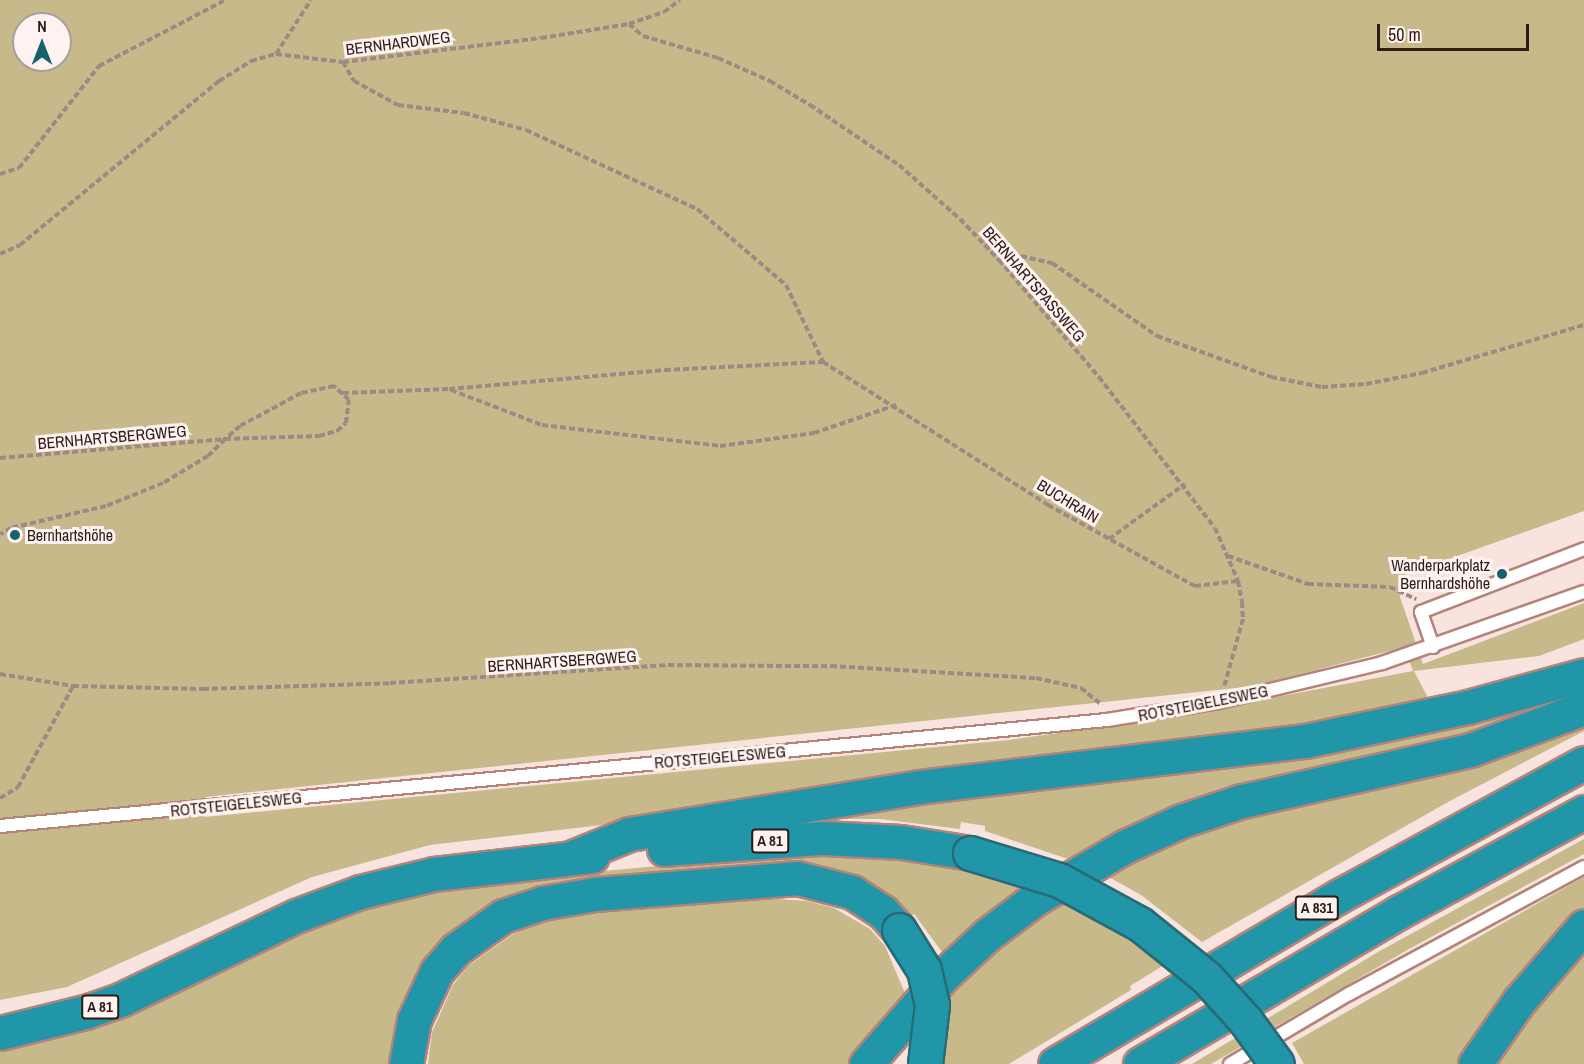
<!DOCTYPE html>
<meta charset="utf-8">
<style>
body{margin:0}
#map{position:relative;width:1584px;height:1064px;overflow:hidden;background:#f9e3df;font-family:"Archivo Narrow",sans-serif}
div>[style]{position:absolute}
.green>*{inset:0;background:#c8b98b}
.path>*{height:4px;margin-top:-2px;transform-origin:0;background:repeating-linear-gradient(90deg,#9e8985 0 6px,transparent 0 9px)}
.roads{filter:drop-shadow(2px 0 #b4847a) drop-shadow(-2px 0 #b4847a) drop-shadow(0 2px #b4847a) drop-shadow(0 -2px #b4847a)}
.service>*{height:12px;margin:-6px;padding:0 6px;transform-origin:6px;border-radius:6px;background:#fff}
.motorway>*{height:33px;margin:-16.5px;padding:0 16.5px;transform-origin:16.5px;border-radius:16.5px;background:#2296a9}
.bridges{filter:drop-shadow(2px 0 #266b76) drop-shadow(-2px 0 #266b76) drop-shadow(0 2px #266b76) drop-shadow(0 -2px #266b76)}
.motorway-bridge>*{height:33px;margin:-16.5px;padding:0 16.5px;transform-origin:16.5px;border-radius:16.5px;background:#2296a9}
.dots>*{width:16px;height:16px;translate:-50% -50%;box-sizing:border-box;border:3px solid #fef3f1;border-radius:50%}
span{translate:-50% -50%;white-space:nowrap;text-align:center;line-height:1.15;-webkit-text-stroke:6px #fef3f1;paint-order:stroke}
.shield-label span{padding:2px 4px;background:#fef3f1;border:2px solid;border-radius:4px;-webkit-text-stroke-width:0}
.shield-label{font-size:15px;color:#2e1b17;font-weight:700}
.street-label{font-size:16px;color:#2e1b17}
.poi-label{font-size:16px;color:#2e1b17}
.left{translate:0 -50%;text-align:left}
.right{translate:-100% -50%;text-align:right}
.north{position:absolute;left:12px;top:12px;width:60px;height:60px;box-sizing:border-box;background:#fef3f1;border:2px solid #ab9d9a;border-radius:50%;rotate:0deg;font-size:16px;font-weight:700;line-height:24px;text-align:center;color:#2e1b17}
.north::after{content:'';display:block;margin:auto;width:21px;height:27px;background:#16616e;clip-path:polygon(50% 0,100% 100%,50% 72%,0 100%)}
.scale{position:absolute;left:1377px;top:24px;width:152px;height:27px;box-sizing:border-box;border:3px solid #2e1b17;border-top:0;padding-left:8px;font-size:18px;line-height:21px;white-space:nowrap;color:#2e1b17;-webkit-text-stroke:4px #fef3f1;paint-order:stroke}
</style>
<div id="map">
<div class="green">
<div style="clip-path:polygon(evenodd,0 0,1584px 0,1584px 511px,1404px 575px,1400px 597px,1423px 664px,1584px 603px,1584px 639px,1539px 656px,1414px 671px,1429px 700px,1297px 729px,653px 819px,430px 845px,312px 877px,67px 987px,0 1000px,0 0,24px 24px,60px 24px,60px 60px,24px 60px,24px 24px,0 0,1405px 647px,1413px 671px,1188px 714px,1009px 740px,205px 817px,205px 797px,1255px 686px,1405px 647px)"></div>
<div style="clip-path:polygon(1584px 685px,1584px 694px,1514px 724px,1071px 860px,985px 831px,985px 826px,961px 822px,960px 829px,880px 819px,818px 819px)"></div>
<div style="clip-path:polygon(1584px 721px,1584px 731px,1448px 802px,1202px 942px,1141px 895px,1098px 871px,1162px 840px)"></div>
<div style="clip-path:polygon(1584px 839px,1584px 854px,1409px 949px,1211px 1064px,1192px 1064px,1378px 952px)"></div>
<div style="clip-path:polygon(818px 856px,900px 857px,953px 867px,1027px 888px,945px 956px,914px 914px,909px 918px,848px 874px,830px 869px,765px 863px,620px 876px,523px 895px,394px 1047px,390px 1064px,0 1064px,0 1049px,88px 1026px,307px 928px,381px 902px,444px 889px,571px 874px,744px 858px)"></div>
<div style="clip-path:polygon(1584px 877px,1584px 912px,1464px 1064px,1304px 1064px,1292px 1043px)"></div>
<div style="clip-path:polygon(762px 898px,807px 901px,834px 908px,870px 929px,885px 946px,907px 998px,857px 1064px,428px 1064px,432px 1032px,453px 985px,468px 966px,513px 934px,537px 924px,580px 914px)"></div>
<div style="clip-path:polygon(1060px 900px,1119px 931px,1164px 965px,1130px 986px,1131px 990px,1009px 1064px,941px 1064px,950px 1018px,947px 990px,1003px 939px)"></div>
<div style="clip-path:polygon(1584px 940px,1584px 1064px,1486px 1064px)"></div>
</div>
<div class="path">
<div style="left:629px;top:24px;width:18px;rotate:41deg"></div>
<div style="left:643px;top:36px;width:78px;rotate:16.3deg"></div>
<div style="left:718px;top:58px;width:57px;rotate:23.9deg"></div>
<div style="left:770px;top:81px;width:47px;rotate:31deg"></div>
<div style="left:810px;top:105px;width:107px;rotate:34deg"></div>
<div style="left:899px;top:165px;width:81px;rotate:41.5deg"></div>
<div style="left:960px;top:219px;width:57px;rotate:46.4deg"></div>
<div style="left:999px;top:260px;width:154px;rotate:49.5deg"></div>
<div style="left:1099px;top:377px;width:190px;rotate:52.5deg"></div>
<div style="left:1215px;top:528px;width:58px;rotate:66.5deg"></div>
<div style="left:1238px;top:581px;width:21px;rotate:79deg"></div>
<div style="left:1242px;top:602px;width:17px;rotate:87deg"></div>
<div style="left:1243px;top:619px;width:71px;rotate:105.6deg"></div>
<div style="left:276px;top:54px;width:64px;rotate:-57.1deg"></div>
<div style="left:343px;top:62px;width:22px;rotate:60deg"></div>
<div style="left:354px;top:81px;width:50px;rotate:28.6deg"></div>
<div style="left:398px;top:105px;width:66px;rotate:6.9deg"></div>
<div style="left:464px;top:113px;width:64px;rotate:15.3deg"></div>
<div style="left:526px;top:130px;width:188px;rotate:24.8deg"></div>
<div style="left:697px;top:209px;width:117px;rotate:40.5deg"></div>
<div style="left:786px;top:285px;width:85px;rotate:64.3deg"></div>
<div style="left:823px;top:362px;width:267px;rotate:32.4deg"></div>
<div style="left:1048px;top:505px;width:168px;rotate:28.9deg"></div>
<div style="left:1195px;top:586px;width:43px;rotate:-6.6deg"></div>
<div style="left:0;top:174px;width:20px;rotate:-18deg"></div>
<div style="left:19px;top:168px;width:130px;rotate:-51.9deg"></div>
<div style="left:99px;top:66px;width:142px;rotate:-27.6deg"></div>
<div style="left:0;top:254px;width:22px;rotate:-24deg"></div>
<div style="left:20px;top:245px;width:258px;rotate:-39.5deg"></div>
<div style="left:219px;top:81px;width:38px;rotate:-32deg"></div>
<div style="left:251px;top:61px;width:26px;rotate:-16deg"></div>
<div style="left:276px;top:54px;width:67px;rotate:6.8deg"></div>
<div style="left:343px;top:62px;width:199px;rotate:-6.9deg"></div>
<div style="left:541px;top:38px;width:89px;rotate:-9deg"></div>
<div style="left:629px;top:24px;width:37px;rotate:-19deg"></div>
<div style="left:664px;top:12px;width:20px;rotate:-37deg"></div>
<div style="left:999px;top:260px;width:22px;rotate:-10deg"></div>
<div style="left:1021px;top:256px;width:32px;rotate:13deg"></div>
<div style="left:1052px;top:263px;width:128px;rotate:34.8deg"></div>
<div style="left:1157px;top:336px;width:121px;rotate:19.8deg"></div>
<div style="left:1271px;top:377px;width:52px;rotate:11.1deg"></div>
<div style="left:1322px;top:387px;width:44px;rotate:-3.9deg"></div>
<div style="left:1366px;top:384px;width:57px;rotate:-11.1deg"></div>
<div style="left:1422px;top:373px;width:169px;rotate:-16.5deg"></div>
<div style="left:451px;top:390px;width:97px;rotate:21deg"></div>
<div style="left:542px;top:425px;width:179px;rotate:6.7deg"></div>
<div style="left:720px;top:446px;width:95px;rotate:-7.9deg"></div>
<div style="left:814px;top:433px;width:87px;rotate:-18.9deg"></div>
<div style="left:343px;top:393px;width:106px;rotate:-2.2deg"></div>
<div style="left:449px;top:389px;width:217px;rotate:-5deg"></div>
<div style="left:665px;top:370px;width:158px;rotate:-2.9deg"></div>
<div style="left:0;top:458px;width:226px;rotate:-4.8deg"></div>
<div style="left:225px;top:439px;width:94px;rotate:-1.8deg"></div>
<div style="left:319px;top:436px;width:19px;rotate:-16deg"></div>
<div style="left:337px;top:431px;width:12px;rotate:-42deg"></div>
<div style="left:346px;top:423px;width:23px;rotate:-83deg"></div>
<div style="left:349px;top:400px;width:21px;rotate:-137deg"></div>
<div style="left:334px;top:386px;width:34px;rotate:168deg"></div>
<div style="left:301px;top:393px;width:69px;rotate:151.6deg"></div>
<div style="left:240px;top:426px;width:20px;rotate:139deg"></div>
<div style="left:225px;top:439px;width:24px;rotate:135deg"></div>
<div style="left:208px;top:456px;width:52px;rotate:149deg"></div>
<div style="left:163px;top:483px;width:61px;rotate:158deg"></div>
<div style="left:106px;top:506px;width:98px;rotate:167deg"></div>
<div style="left:11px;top:528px;width:12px;rotate:149deg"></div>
<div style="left:1109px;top:539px;width:94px;rotate:-35.9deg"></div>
<div style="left:1228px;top:556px;width:85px;rotate:19.3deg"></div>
<div style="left:1308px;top:584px;width:82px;rotate:2.1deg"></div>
<div style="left:1390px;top:587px;width:29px;rotate:25deg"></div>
<div style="left:0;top:674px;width:74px;rotate:9.3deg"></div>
<div style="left:73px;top:686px;width:130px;rotate:1.3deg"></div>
<div style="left:203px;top:689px;width:187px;rotate:-1.8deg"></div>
<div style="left:390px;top:683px;width:279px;rotate:-3.7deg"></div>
<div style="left:668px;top:665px;width:163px;rotate:0.4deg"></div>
<div style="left:831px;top:666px;width:205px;rotate:3.4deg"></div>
<div style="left:1036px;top:678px;width:46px;rotate:12.5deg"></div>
<div style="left:1081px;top:688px;width:27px;rotate:39deg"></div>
<div style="left:0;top:798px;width:21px;rotate:-31deg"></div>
<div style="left:18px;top:787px;width:115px;rotate:-61.4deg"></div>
</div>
<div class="roads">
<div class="service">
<div style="left:1433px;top:647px;width:37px;rotate:-109deg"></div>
<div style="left:1421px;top:612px;width:175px;rotate:-21.1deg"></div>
<div style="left:0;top:826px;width:1112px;rotate:-5.47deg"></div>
<div style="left:1107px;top:720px;width:114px;rotate:-9.1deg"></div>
<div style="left:1220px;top:702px;width:167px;rotate:-13.5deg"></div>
<div style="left:1382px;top:663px;width:214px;rotate:-19.4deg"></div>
<div style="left:1230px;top:1064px;width:138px;rotate:-30.5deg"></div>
<div style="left:1349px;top:994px;width:267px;rotate:-28.4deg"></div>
</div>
<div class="motorway">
<div style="left:664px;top:849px;width:159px;rotate:-4deg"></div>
<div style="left:823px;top:838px;width:78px;rotate:2.9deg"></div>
<div style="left:901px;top:842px;width:70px;rotate:9.1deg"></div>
<div style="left:570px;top:858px;width:64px;rotate:-22.1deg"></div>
<div style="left:629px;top:834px;width:294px;rotate:-9.2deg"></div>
<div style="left:919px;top:787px;width:389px;rotate:-6.8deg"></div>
<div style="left:1305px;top:741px;width:167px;rotate:-11.8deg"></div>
<div style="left:1468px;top:707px;width:120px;rotate:-15.4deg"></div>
<div style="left:0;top:1033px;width:88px;rotate:-13.9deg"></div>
<div style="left:85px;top:1012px;width:39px;rotate:-19deg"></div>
<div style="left:122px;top:999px;width:193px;rotate:-25.5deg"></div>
<div style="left:296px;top:916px;width:68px;rotate:-20.6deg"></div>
<div style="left:360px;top:892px;width:76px;rotate:-13.7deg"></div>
<div style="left:434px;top:874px;width:159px;rotate:-6.5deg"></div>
<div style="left:406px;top:1064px;width:45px;rotate:-79.7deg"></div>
<div style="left:414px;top:1020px;width:54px;rotate:-64.9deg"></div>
<div style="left:437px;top:971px;width:28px;rotate:-49deg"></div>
<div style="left:455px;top:950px;width:59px;rotate:-35.3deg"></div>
<div style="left:503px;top:916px;width:41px;rotate:-18.4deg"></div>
<div style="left:542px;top:903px;width:54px;rotate:-9.6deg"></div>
<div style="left:595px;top:894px;width:203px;rotate:-4.5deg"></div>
<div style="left:797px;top:878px;width:57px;rotate:14.3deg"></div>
<div style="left:852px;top:892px;width:37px;rotate:33deg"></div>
<div style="left:883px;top:912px;width:24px;rotate:48deg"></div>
<div style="left:866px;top:1064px;width:117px;rotate:-48.8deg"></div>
<div style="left:943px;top:976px;width:60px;rotate:-43deg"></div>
<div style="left:987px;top:935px;width:60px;rotate:-36.9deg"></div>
<div style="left:1035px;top:899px;width:103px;rotate:-30.3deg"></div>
<div style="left:1124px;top:847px;width:63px;rotate:-24.5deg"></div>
<div style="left:1181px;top:821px;width:64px;rotate:-18.2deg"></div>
<div style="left:1242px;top:801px;width:234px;rotate:-12.6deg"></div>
<div style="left:1470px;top:750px;width:121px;rotate:-20.2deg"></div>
<div style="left:1055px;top:1064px;width:330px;rotate:-30.6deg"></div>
<div style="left:1339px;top:896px;width:279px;rotate:-28.5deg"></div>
<div style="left:1140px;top:1064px;width:300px;rotate:-30.4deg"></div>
<div style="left:1399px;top:912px;width:210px;rotate:-28.4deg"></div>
<div style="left:1475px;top:1064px;width:77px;rotate:-55.1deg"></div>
<div style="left:1519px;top:1001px;width:99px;rotate:-49.1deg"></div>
</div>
</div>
<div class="bridges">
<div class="motorway-bridge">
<div style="left:970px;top:853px;width:93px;rotate:16.9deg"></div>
<div style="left:1059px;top:880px;width:92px;rotate:28.5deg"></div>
<div style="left:1140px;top:924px;width:85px;rotate:38.8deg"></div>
<div style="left:1206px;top:977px;width:58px;rotate:47.8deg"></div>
<div style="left:1245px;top:1020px;width:54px;rotate:54deg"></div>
<div style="left:899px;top:930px;width:47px;rotate:58deg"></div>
<div style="left:924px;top:970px;width:36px;rotate:77deg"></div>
<div style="left:932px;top:1005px;width:59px;rotate:96.8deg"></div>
</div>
</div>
<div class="dots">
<div style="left:15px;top:535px;background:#16616e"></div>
<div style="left:1502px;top:574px;background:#16616e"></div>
</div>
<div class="shield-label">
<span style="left:770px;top:841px">A 81</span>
<span style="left:1317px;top:908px">A 831</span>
<span style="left:100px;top:1007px">A 81</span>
</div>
<div class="street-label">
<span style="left:398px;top:43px;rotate:-7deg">BERNHARDWEG</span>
<span style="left:1034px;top:284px;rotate:49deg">BERNHARTSPASSWEG</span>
<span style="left:112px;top:437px;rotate:-5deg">BERNHARTSBERGWEG</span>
<span style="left:1068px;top:501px;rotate:31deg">BUCHRAIN</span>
<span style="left:562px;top:661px;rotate:-4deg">BERNHARTSBERGWEG</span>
<span style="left:1203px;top:703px;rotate:-11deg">ROTSTEIGELESWEG</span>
<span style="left:720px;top:757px;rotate:-5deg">ROTSTEIGELESWEG</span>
<span style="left:236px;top:804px;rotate:-6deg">ROTSTEIGELESWEG</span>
</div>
<div class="poi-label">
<span class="left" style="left:27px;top:535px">Bernhartshöhe</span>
<span class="right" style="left:1490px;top:574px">Wanderparkplatz<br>Bernhardshöhe</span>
</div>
<div class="north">N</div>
<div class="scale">50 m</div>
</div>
